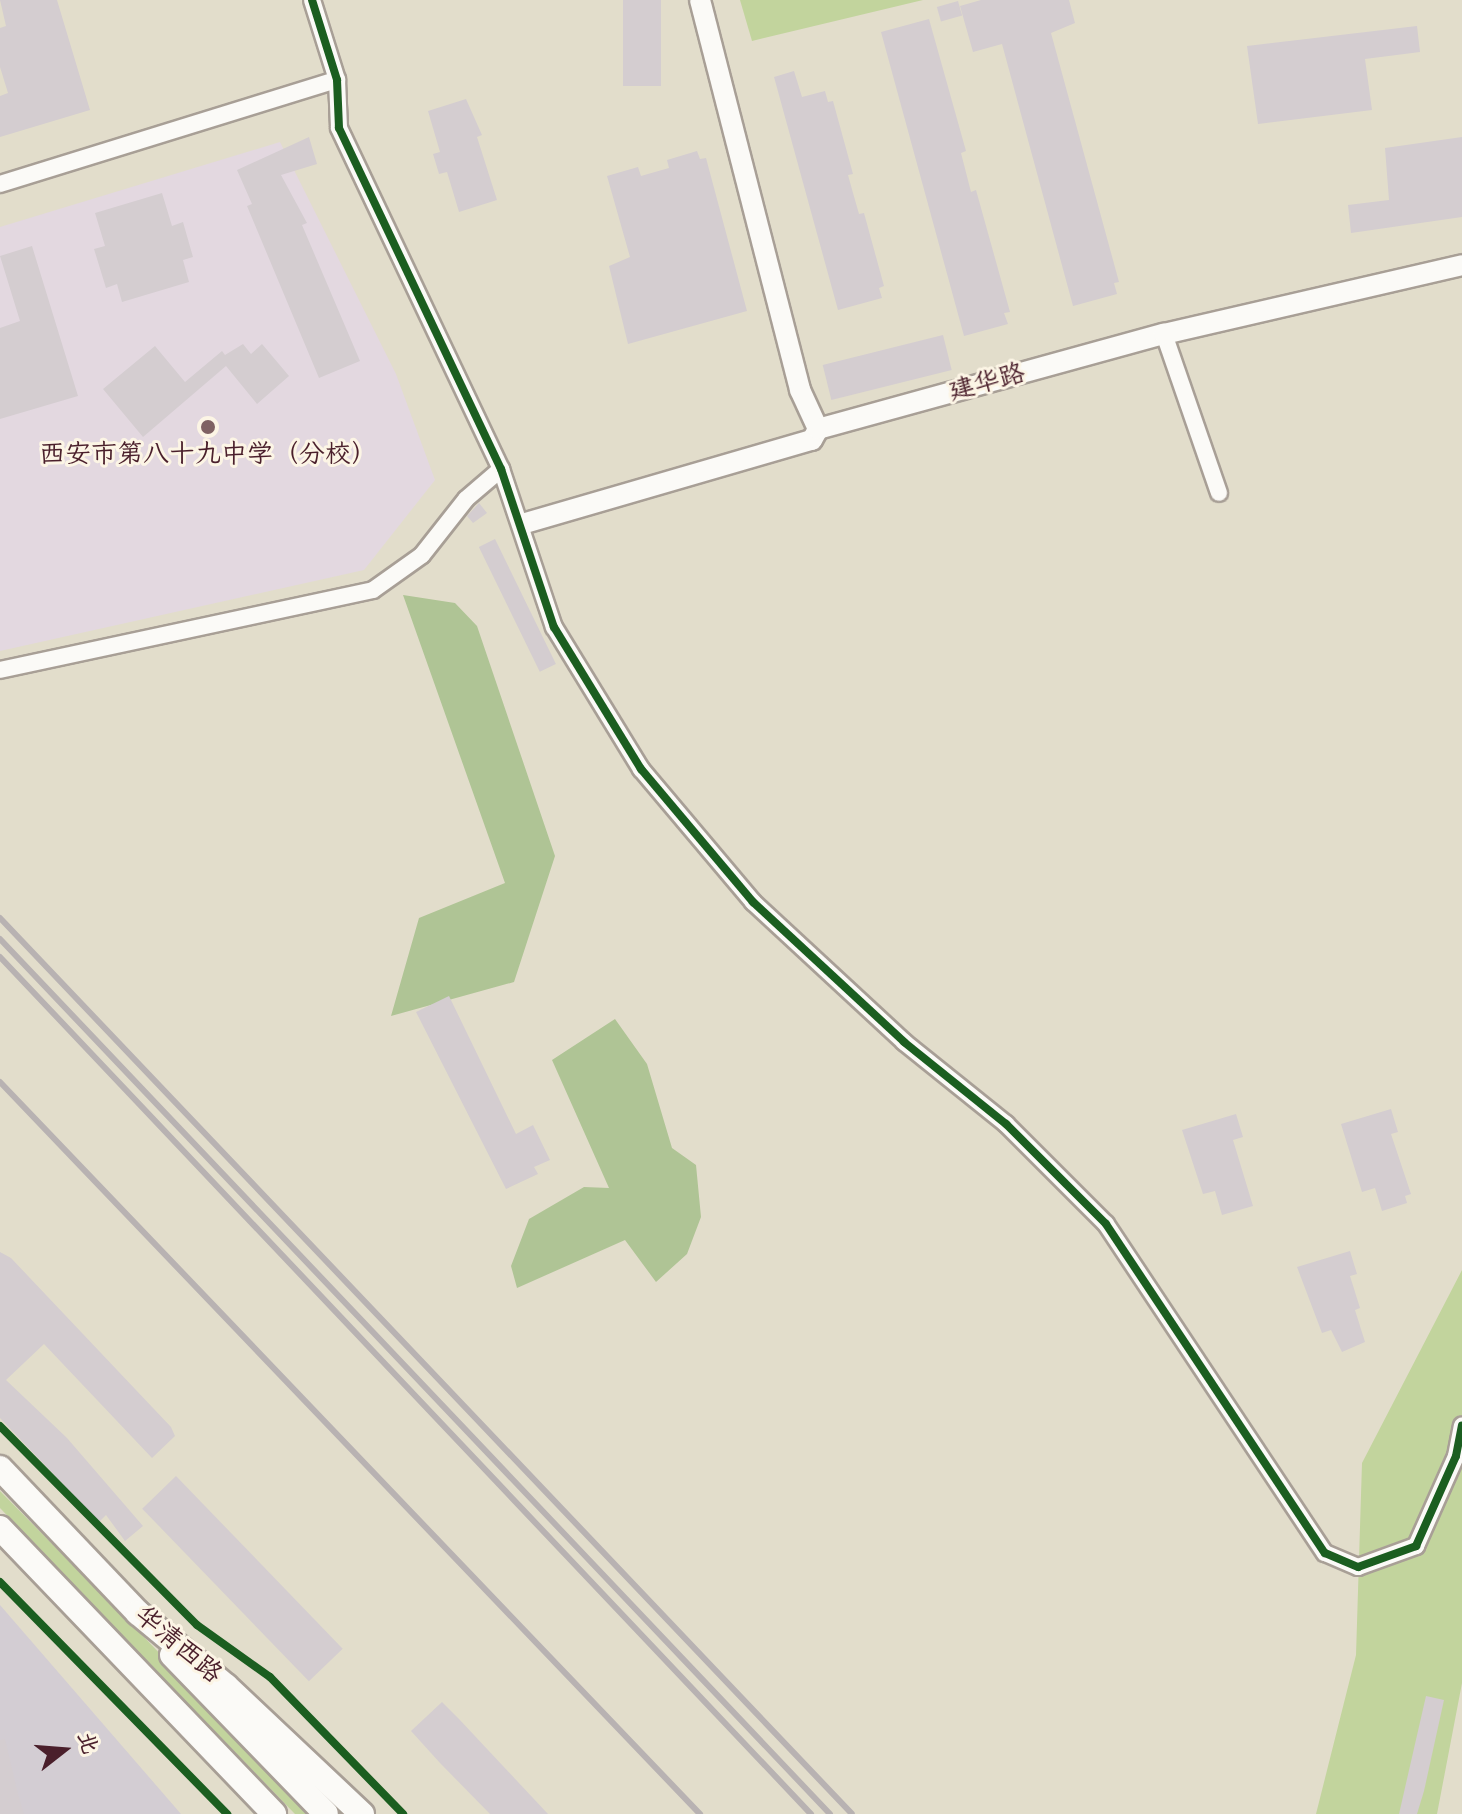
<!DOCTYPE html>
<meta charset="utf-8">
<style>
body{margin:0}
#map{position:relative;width:1462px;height:1814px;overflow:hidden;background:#e2ddcb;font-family:"Architects Daughter","LXGW WenKai TC",sans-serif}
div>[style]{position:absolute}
.built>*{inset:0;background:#e3d8e0}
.industrial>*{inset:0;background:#d3cdd3}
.green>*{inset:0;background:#c2d49d}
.forest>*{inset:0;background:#afc495}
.building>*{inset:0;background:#d4cdd0;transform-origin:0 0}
.roads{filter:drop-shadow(2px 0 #a89f96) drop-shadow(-2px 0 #a89f96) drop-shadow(0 2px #a89f96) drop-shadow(0 -2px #a89f96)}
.minor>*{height:16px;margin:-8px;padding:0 8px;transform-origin:8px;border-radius:8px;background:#fbfaf7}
.tertiary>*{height:20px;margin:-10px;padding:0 10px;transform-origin:10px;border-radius:10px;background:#fbfaf7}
.primary>*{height:24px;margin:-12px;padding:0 12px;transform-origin:12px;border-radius:12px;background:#fbfaf7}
.rail>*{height:6px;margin:-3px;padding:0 3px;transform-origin:3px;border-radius:3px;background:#b8b2b2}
.cycleway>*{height:8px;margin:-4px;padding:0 4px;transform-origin:4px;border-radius:4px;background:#1b5e20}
.dots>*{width:22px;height:22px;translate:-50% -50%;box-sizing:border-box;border:4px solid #fcf5e5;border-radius:50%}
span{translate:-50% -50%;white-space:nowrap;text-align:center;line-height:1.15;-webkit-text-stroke:6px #fcf5e5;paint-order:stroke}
.street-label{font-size:26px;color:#4a1f2b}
.poi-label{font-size:26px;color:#4a1f2b}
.north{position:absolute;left:24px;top:1710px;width:80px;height:80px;-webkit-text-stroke:6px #fcf5e5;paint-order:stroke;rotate:73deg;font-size:22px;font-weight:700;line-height:32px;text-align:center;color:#4a1f2b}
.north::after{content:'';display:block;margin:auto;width:28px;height:36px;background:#4a1f2b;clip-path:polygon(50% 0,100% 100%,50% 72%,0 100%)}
</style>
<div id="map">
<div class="built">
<div style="clip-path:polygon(280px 142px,396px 374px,435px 480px,364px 570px,0 651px,0 227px)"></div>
</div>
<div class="industrial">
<div style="clip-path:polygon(0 1605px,181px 1814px,0 1814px)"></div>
</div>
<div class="green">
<div style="clip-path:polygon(740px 0,923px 0,752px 41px)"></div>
<div style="clip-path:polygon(1462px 1270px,1462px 1683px,1437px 1814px,1316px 1814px,1356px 1655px,1362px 1463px)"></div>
<div style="clip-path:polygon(0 1491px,144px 1637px,313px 1814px,295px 1814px,133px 1647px,0 1508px)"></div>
</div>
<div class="forest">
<div style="clip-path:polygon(403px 595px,455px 603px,477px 626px,555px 856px,514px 982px,391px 1016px,419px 918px,505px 883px)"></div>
<div style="clip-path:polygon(615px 1019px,647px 1064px,672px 1148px,696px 1165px,701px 1217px,687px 1254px,656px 1282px,625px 1240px,517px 1288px,511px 1266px,529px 1219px,584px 1187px,609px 1188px,552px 1060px)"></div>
</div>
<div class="building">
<div style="clip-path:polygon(0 0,57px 0,90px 110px,0 137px,0 96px,8px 93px,0 67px,0 28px,6px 26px)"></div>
<div style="left:623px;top:0;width:38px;height:86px"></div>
<div style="clip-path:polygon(981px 0,1069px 0,1075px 23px,1051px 33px,1119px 282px,1114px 283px,1117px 294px,1073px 306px,1002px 44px,973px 52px,960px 6px)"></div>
<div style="left:958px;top:1px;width:15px;height:22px;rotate:74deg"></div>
<div style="clip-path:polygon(929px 19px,966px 151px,961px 153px,971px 192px,976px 190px,1010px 312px,1004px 313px,1008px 324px,964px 336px,881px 32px)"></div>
<div style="clip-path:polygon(1417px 26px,1420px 52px,1365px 59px,1372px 110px,1258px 124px,1247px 46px)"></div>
<div style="clip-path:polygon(794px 71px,802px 97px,825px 91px,828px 102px,833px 101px,853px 174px,848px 175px,853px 193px,859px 214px,864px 213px,884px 286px,879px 288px,882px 298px,838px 310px,774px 77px)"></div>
<div style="clip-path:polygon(466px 99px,482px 135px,477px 137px,497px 200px,459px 212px,447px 172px,439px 174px,433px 154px,440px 152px,428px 111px)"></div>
<div style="clip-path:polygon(309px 137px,317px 164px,281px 175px,307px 223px,302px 225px,360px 361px,319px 378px,247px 206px,252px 204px,237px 170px)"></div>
<div style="clip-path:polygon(1462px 137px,1462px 217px,1351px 233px,1348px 205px,1389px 200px,1385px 148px)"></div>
<div style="clip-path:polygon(697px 151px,700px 159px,706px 158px,747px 311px,628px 344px,609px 266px,630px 257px,607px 176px,638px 167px,641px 176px,669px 168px,667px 160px)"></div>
<div style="clip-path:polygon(162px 193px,172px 226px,183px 222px,193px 257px,183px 260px,189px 282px,122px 302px,117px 284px,106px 288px,94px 249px,105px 246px,95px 213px)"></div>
<div style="clip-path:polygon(32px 246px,78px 396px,0 419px,0 328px,20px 321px,0 256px)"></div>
<div style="left:943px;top:335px;width:36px;height:124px;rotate:76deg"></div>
<div style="clip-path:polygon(243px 344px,251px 354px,262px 344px,289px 376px,257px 404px,226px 366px,143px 437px,103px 389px,155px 346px,185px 382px,222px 351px,225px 355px)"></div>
<div style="clip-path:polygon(479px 503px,487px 513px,473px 523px,467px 516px)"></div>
<div style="left:495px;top:539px;width:139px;height:18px;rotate:64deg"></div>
<div style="clip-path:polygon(449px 996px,516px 1134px,533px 1125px,550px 1160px,534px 1167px,538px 1174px,506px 1189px,416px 1012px)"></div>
<div style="clip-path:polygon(1391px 1109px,1398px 1132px,1391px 1134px,1411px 1194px,1405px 1196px,1407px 1203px,1382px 1211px,1375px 1188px,1362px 1192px,1341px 1124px)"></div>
<div style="clip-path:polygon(1236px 1114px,1243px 1137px,1233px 1140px,1253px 1206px,1222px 1215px,1215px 1191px,1203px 1194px,1182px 1130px)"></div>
<div style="clip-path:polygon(1350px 1251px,1357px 1274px,1350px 1276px,1360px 1308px,1355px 1310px,1365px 1342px,1342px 1352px,1331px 1330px,1322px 1333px,1297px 1267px)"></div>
<div style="clip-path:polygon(0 1252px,11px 1258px,171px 1427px,175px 1436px,152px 1458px,44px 1344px,6px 1380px,67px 1438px,143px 1526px,125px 1541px,106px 1515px,99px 1522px,0 1418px)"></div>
<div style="left:176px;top:1476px;width:240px;height:47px;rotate:46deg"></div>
<div style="clip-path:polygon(1426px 1696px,1444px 1700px,1424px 1791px,1417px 1814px,1399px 1814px)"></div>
<div style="clip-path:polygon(442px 1702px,459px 1719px,548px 1814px,490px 1814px,440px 1763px,411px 1731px)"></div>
<div style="clip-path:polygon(5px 1739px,18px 1794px,24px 1814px,0 1814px,0 1740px)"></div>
</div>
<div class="roads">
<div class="minor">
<div style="left:312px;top:0;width:84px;rotate:72.6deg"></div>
<div style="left:337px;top:80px;width:48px;rotate:87.6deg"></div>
<div style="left:339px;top:128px;width:378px;rotate:64.6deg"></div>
<div style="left:501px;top:469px;width:167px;rotate:71.5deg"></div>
<div style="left:554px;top:627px;width:167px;rotate:58.5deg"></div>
<div style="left:641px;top:769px;width:174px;rotate:49.9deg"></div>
<div style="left:753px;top:902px;width:206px;rotate:42.8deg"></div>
<div style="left:904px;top:1042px;width:131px;rotate:38.8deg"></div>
<div style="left:1006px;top:1124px;width:141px;rotate:45deg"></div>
<div style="left:1106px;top:1224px;width:395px;rotate:56.4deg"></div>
<div style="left:1325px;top:1553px;width:36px;rotate:23deg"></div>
<div style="left:1358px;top:1567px;width:62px;rotate:-19.9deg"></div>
<div style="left:1416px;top:1546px;width:98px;rotate:-66deg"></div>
<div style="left:1456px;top:1456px;width:31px;rotate:-79deg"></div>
<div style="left:0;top:184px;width:353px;rotate:-17.2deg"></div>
<div style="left:1164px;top:334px;width:168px;rotate:70.9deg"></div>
<div style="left:0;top:670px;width:381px;rotate:-12.1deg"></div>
<div style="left:373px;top:590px;width:60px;rotate:-35.5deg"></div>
<div style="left:422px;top:555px;width:71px;rotate:-51.8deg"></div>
<div style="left:466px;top:499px;width:46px;rotate:-40.6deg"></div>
</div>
<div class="tertiary">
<div style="left:700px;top:0;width:403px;rotate:75.6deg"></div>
<div style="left:800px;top:390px;width:43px;rotate:65.2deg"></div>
<div style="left:522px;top:524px;width:302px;rotate:-16.2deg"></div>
<div style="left:812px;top:440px;width:13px;rotate:-61deg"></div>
<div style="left:818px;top:429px;width:359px;rotate:-15.4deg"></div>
<div style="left:1164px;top:334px;width:306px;rotate:-13deg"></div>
</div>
<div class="primary">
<div style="left:0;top:1468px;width:200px;rotate:46.4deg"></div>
<div style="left:138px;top:1613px;width:114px;rotate:39.7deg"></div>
<div style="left:226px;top:1686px;width:187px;rotate:43.3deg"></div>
<div style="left:0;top:1528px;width:396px;rotate:46.2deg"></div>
<div style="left:172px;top:1655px;width:221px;rotate:45.9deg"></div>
</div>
</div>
<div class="rail">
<div style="left:0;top:918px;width:1236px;rotate:46.44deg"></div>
<div style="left:0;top:939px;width:1206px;rotate:46.51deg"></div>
<div style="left:0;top:957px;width:1180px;rotate:46.58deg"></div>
<div style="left:0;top:1082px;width:1013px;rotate:46.28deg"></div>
</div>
<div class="cycleway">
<div style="left:312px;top:0;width:84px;rotate:72.6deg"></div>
<div style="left:337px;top:80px;width:48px;rotate:87.6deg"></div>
<div style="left:339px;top:128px;width:378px;rotate:64.6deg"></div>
<div style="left:501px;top:469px;width:167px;rotate:71.5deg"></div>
<div style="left:554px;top:627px;width:167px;rotate:58.5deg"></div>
<div style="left:641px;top:769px;width:174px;rotate:49.9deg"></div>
<div style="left:753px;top:902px;width:206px;rotate:42.8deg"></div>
<div style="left:904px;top:1042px;width:131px;rotate:38.8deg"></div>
<div style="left:1006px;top:1124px;width:141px;rotate:45deg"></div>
<div style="left:1106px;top:1224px;width:395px;rotate:56.4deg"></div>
<div style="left:1325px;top:1553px;width:36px;rotate:23deg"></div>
<div style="left:1358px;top:1567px;width:62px;rotate:-19.9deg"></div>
<div style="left:1416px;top:1546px;width:98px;rotate:-66deg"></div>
<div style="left:1456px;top:1456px;width:31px;rotate:-79deg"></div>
<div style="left:0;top:1426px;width:280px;rotate:45.3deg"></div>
<div style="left:197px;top:1625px;width:90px;rotate:35.5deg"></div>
<div style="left:270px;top:1677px;width:191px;rotate:45.8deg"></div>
<div style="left:0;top:1582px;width:325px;rotate:45.6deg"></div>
</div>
<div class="dots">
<div style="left:208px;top:427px;background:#7f6263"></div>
</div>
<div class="street-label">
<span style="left:987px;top:383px;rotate:-15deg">建华路</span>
<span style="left:178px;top:1645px;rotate:40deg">华清西路</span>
</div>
<div class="poi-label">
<span style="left:208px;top:455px">西安市第八十九中学（分校）</span>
</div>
<div class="north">北</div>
</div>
